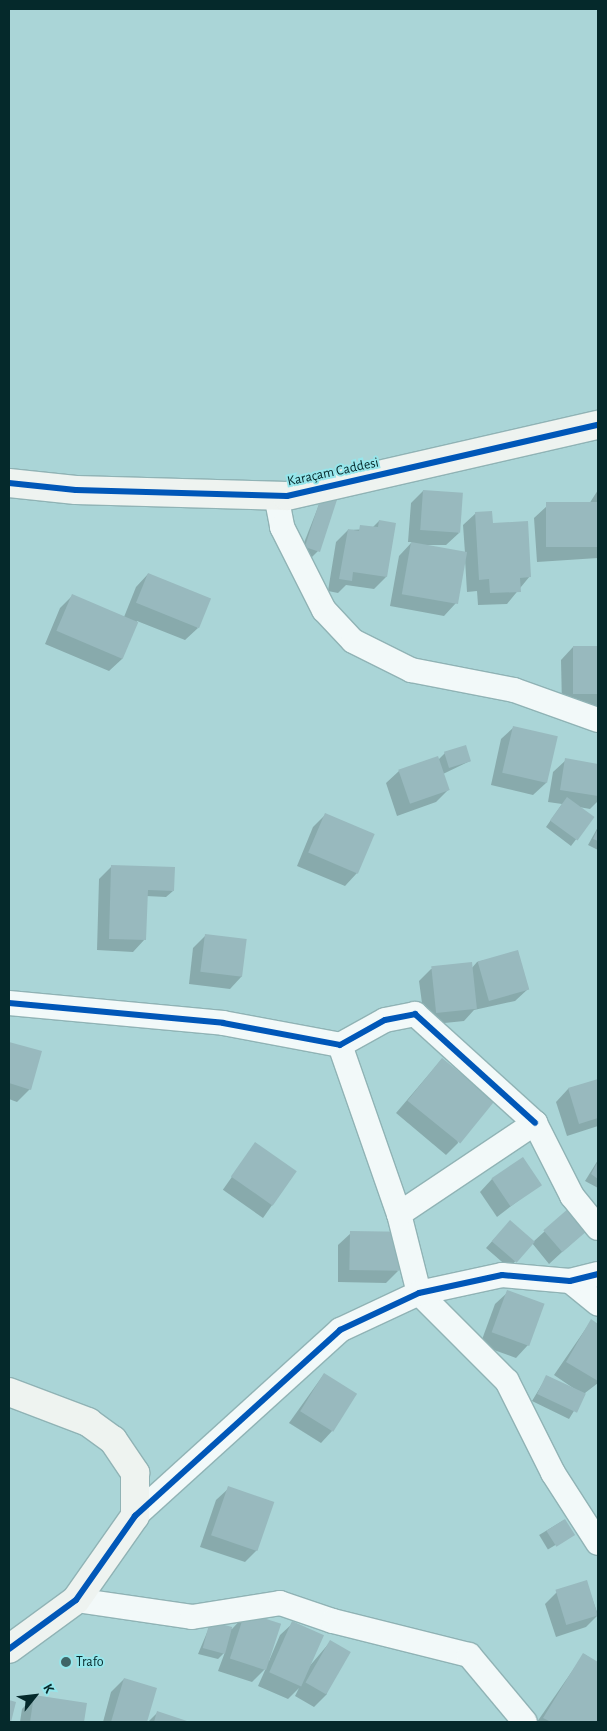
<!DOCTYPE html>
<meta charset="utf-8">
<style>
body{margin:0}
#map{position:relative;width:607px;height:1731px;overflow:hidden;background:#aad5d7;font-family:"Alegreya Sans",sans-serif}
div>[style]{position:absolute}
.shadow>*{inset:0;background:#0003;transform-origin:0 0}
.building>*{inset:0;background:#98b9be;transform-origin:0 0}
.roads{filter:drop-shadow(1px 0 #90b3b5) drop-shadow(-1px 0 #90b3b5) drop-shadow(0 1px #90b3b5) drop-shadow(0 -1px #90b3b5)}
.street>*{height:24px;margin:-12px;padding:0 12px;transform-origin:12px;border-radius:12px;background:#f2f9f9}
.secondary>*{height:28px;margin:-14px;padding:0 14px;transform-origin:14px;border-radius:14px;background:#eef3f0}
.cycleway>*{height:6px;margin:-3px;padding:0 3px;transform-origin:3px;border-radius:3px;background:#0057b8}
.dots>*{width:14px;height:14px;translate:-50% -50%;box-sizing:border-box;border:2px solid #96e6eb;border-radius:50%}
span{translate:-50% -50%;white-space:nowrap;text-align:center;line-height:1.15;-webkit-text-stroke:4px #96e6eb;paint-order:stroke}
.street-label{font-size:14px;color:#05292b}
.poi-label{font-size:14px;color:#05292b}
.left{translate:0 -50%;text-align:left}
.frame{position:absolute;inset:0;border:10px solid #05292b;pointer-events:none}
.north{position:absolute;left:10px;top:1671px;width:50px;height:50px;-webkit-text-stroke:4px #96e6eb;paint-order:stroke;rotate:61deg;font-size:14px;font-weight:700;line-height:20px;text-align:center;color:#05292b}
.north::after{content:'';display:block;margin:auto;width:18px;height:22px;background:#05292b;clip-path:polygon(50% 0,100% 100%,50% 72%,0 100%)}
</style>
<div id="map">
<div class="shadow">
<div style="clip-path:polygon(598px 490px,598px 558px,537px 562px,534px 518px,547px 506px,589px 504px)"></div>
<div style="clip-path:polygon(423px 491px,459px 533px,446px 545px,417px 545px,465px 553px,463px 525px,476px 513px,492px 525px,530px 576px,507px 604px,478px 605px,477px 591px,467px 592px,465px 559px,456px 603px,444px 616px,390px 606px,399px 556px,412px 542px,408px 542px,411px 503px)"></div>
<div style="clip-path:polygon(324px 492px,318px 551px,312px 557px,300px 553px)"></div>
<div style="clip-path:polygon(379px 521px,386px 577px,374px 589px,346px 585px,338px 593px,328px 591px,336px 542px,348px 530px,371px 529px)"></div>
<div style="clip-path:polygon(148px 574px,198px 628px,185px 640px,137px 621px,122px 659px,109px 671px,45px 644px,60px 608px,72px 596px,124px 617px,136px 587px)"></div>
<div style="clip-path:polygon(573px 647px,598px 647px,598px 706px,562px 706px,561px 660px)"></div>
<div style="clip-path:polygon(514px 727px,556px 737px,546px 783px,533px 795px,491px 785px,501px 739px)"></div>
<div style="clip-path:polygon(445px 753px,470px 761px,443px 774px,448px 790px,436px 802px,397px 816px,386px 783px,399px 771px,438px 760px)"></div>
<div style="clip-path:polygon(566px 760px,598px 765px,598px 801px,590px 809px,579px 807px,593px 817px,571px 846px,546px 827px,562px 804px,548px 802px,553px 772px)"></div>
<div style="clip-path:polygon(325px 815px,357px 873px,345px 886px,297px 866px,313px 827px)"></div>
<div style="clip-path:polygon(598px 827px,598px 850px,588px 845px)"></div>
<div style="clip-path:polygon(112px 866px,173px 891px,166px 897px,146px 896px,145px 939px,133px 952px,97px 950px,99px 879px)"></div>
<div style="clip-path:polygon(205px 936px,242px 976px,230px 989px,189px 984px,193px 948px)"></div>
<div style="clip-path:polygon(518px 952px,528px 989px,515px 1001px,474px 1010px,464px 1021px,425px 1025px,419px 981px,431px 969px,471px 969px,477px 962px)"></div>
<div style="clip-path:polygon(9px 1043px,40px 1052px,30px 1089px,17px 1102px,9px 1099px)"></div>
<div style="clip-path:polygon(442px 1059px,458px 1143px,446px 1155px,396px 1113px)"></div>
<div style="clip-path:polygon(598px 1080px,598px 1126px,567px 1136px,556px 1102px,568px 1089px)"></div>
<div style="left:255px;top:1144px;width:49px;height:56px;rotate:35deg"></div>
<div style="clip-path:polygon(598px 1160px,598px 1188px,585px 1181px)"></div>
<div style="clip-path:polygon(492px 1179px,540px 1184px,497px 1217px,480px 1192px)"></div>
<div style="clip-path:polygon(568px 1210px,586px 1230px,549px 1264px,532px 1243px,509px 1268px,486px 1248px,504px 1228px,533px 1242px)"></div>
<div style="clip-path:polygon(351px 1233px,398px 1271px,386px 1283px,338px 1282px,338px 1245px)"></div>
<div style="clip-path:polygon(508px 1292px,528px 1345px,516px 1358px,480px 1345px,495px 1304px)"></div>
<div style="clip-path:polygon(591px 1321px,598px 1325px,598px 1383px,585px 1393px,569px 1419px,532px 1401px,547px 1376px,579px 1392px,554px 1375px)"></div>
<div style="clip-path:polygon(324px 1374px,333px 1430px,321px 1443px,289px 1423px)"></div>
<div style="clip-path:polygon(229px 1488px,257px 1550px,245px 1562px,200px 1547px,216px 1500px)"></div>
<div style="left:564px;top:1520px;width:17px;height:29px;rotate:59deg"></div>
<div style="clip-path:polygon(586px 1581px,598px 1615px,586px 1627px,556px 1637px,545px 1604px,557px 1592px)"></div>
<div style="clip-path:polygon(246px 1614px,269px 1661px,280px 1635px,293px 1623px,308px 1668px,330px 1642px,327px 1694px,314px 1707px,295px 1696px,299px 1688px,288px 1699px,258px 1686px,266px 1668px,252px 1682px,218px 1671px,225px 1652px,218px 1659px,198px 1654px,211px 1623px,232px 1629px)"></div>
<div style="clip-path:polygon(584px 1654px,598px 1663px,598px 1722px,537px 1722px)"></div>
<div style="clip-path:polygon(124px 1679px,155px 1688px,146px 1722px,103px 1722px,111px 1692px)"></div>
<div style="clip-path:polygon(34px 1696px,85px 1704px,83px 1722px,20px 1722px,22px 1709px)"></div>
<div style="clip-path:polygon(157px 1713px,187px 1722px,148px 1722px)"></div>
</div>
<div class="building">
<div style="left:423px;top:490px;width:40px;height:40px;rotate:4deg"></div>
<div style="left:323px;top:491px;width:16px;height:59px;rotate:18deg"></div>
<div style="left:598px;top:502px;width:45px;height:52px;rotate:90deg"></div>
<div style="clip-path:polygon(492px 511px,493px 523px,528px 521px,531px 577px,520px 578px,521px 592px,490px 593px,489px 579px,479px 580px,475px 512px)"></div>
<div style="clip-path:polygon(379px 520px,396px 523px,387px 577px,353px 572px,352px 581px,339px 579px,348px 529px,359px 531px,360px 525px,378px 527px)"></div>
<div style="left:411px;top:542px;width:57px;height:53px;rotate:10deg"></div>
<div style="left:148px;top:573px;width:68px;height:32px;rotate:22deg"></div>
<div style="left:72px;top:594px;width:72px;height:40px;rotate:23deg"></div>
<div style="left:573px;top:646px;width:25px;height:48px"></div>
<div style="left:513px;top:726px;width:46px;height:48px;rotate:13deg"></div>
<div style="left:466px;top:745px;width:17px;height:23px;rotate:73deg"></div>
<div style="left:438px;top:756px;width:36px;height:42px;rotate:71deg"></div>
<div style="clip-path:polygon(565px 758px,598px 764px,598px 796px,560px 790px)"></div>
<div style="left:567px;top:797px;width:34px;height:29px;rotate:36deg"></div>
<div style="left:325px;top:813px;width:54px;height:43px;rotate:23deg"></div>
<div style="clip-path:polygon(598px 828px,598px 841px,593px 839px)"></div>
<div style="clip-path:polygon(111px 865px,175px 867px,174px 891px,148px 890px,146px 940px,109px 939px)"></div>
<div style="left:205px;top:934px;width:42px;height:38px;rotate:7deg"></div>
<div style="left:518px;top:950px;width:41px;height:42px;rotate:74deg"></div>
<div style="left:472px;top:962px;width:47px;height:41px;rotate:84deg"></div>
<div style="clip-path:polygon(9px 1042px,42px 1051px,31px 1090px,9px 1083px)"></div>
<div style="left:442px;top:1058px;width:68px;height:55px;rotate:39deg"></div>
<div style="clip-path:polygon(598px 1079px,598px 1118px,579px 1124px,568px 1088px)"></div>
<div style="left:255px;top:1142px;width:51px;height:42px;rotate:35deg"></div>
<div style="left:523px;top:1157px;width:34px;height:38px;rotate:56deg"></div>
<div style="clip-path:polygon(598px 1161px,598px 1179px,591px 1174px)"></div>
<div style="left:569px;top:1208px;width:29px;height:34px;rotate:49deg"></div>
<div style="left:510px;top:1220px;width:33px;height:28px;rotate:41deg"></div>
<div style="left:350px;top:1231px;width:50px;height:39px;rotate:1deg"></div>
<div style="left:507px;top:1290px;width:40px;height:45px;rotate:20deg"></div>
<div style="clip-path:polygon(591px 1319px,598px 1324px,598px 1381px,566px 1362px)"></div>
<div style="left:324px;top:1373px;width:39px;height:45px;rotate:32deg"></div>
<div style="left:546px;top:1375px;width:44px;height:21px;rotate:25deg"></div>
<div style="left:228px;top:1486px;width:49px;height:52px;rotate:19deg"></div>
<div style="left:565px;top:1519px;width:19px;height:22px;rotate:58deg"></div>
<div style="left:587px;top:1580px;width:37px;height:33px;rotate:73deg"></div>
<div style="left:245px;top:1612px;width:38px;height:49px;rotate:18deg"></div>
<div style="left:210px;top:1621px;width:23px;height:28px;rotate:15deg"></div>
<div style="left:292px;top:1621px;width:35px;height:56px;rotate:24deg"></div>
<div style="left:330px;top:1640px;width:24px;height:49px;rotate:30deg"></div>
<div style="clip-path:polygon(583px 1653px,598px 1662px,598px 1722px,551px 1722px,543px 1718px)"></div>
<div style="clip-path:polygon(124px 1678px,157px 1688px,147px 1722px,111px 1722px)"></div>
<div style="clip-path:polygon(34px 1695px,87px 1703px,84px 1722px,30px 1722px)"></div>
<div style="clip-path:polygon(9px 1700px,16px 1702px,11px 1722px,9px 1722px)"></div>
<div style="clip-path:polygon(157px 1711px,190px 1722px,154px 1722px)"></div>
</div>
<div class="roads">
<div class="street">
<div style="left:276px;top:495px;width:33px;rotate:79deg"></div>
<div style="left:282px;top:527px;width:93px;rotate:63.2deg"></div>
<div style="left:324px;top:610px;width:42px;rotate:46.9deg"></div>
<div style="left:353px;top:641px;width:65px;rotate:26.6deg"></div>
<div style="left:411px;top:670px;width:105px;rotate:11deg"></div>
<div style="left:514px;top:690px;width:89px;rotate:19.7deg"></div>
<div style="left:9px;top:1003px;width:215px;rotate:5.3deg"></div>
<div style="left:223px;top:1023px;width:119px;rotate:10.6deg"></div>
<div style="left:340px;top:1045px;width:51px;rotate:-29.1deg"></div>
<div style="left:385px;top:1020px;width:31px;rotate:-11deg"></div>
<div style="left:415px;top:1014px;width:162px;rotate:42.2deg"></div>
<div style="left:340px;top:1045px;width:179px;rotate:70.8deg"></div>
<div style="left:399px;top:1214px;width:81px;rotate:75.8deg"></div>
<div style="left:419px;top:1293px;width:124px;rotate:45deg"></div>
<div style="left:507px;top:1381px;width:103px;rotate:63.4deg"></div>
<div style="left:553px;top:1473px;width:83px;rotate:57.3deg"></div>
<div style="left:399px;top:1214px;width:164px;rotate:-33.8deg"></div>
<div style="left:535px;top:1123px;width:82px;rotate:63.1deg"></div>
<div style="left:572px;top:1196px;width:41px;rotate:50.9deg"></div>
<div style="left:570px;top:1281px;width:36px;rotate:39deg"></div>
<div style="left:135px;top:1516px;width:277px;rotate:-42.2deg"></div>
<div style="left:340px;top:1330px;width:87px;rotate:-25.1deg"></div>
<div style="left:419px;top:1293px;width:85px;rotate:-12.2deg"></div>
<div style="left:502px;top:1275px;width:68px;rotate:5deg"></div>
<div style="left:570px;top:1281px;width:29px;rotate:-14deg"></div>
<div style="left:76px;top:1600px;width:117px;rotate:8.3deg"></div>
<div style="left:192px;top:1617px;width:89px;rotate:-9deg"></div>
<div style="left:280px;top:1603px;width:56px;rotate:18.8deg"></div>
<div style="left:333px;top:1621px;width:140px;rotate:14deg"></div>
<div style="left:469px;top:1655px;width:87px;rotate:50.1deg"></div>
</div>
<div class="secondary">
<div style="left:9px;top:483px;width:67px;rotate:6deg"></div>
<div style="left:76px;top:490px;width:211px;rotate:1.6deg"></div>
<div style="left:287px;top:496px;width:319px;rotate:-12.9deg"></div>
<div style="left:9px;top:1392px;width:85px;rotate:20.8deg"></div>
<div style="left:88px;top:1422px;width:31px;rotate:36deg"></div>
<div style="left:113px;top:1440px;width:40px;rotate:56deg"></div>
<div style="left:135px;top:1473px;width:43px;rotate:90deg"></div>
<div style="left:135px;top:1516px;width:103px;rotate:125.1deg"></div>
<div style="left:76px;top:1600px;width:83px;rotate:143.8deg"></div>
</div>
</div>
<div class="cycleway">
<div style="left:9px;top:483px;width:67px;rotate:6deg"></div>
<div style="left:76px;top:490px;width:211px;rotate:1.6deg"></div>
<div style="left:287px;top:496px;width:319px;rotate:-12.9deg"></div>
<div style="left:9px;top:1003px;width:215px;rotate:5.3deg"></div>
<div style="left:223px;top:1023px;width:119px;rotate:10.6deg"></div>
<div style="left:340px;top:1045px;width:51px;rotate:-29.1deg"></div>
<div style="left:385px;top:1020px;width:31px;rotate:-11deg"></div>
<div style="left:415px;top:1014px;width:162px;rotate:42.2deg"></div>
<div style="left:9px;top:1649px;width:83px;rotate:-36.2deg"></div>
<div style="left:76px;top:1600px;width:103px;rotate:-54.9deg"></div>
<div style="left:135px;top:1516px;width:277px;rotate:-42.2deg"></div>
<div style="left:340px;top:1330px;width:87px;rotate:-25.1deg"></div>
<div style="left:419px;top:1293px;width:85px;rotate:-12.2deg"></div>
<div style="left:502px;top:1275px;width:68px;rotate:5deg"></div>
<div style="left:570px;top:1281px;width:29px;rotate:-14deg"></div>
</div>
<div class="dots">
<div style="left:66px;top:1662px;background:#3f6567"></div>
</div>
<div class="street-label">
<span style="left:333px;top:472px;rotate:-12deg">Karaçam Caddesi</span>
</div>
<div class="poi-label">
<span class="left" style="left:76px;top:1662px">Trafo</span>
</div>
<div class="frame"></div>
<div class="north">K</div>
</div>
